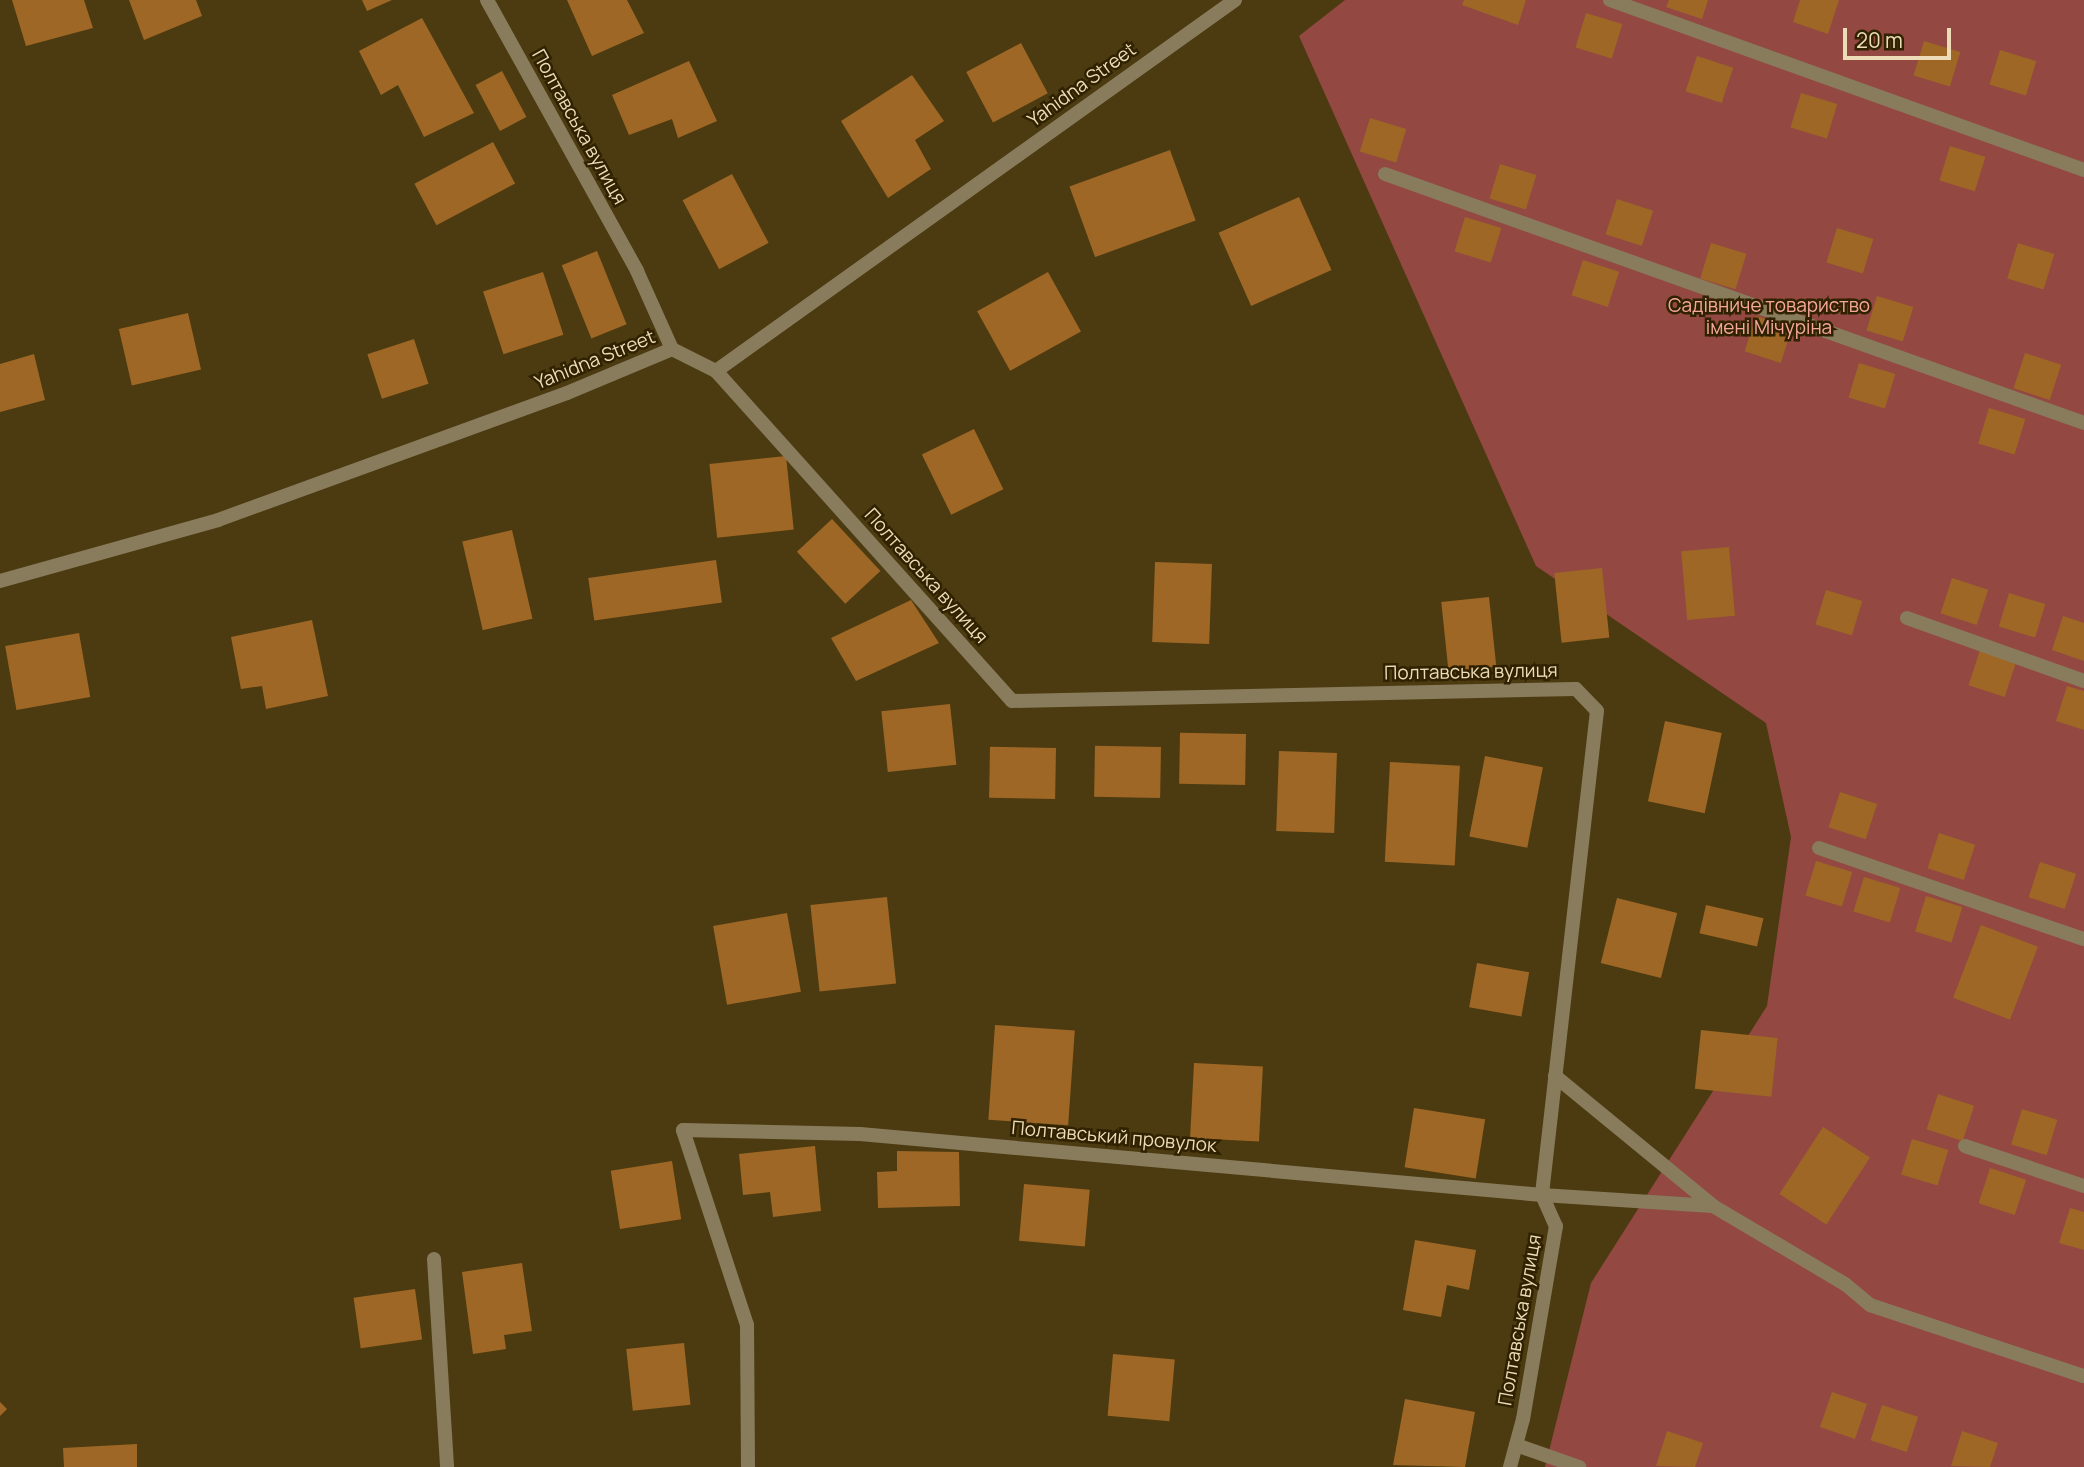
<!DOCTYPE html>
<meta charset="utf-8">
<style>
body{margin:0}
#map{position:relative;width:2084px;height:1467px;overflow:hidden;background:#4c3b10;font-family:Manrope,sans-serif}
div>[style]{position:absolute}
.green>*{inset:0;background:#934842}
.building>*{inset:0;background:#9e6726;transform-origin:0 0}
.minor>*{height:14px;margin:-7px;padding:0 7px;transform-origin:7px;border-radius:7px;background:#897c5d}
span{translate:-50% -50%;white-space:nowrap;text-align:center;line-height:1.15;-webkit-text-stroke:5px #302201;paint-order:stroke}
.street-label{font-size:19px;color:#eddcb7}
.park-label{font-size:19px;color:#f5a79e}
.scale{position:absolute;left:1843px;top:28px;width:108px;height:32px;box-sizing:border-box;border:4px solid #eddcb7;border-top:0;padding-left:9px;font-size:21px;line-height:24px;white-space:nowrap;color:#eddcb7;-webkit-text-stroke:5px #302201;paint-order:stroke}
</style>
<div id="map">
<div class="green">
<div style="clip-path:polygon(1345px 0,2084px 0,2084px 1467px,1545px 1467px,1591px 1283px,1767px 1006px,1791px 837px,1766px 723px,1536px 566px,1299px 36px)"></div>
</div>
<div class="building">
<div style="clip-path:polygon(12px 0,84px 0,93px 28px,26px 46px)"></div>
<div style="clip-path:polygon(129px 0,196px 0,202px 16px,144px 40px)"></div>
<div style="clip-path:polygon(362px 0,392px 0,367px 11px)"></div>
<div style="clip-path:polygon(567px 0,627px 0,644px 33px,592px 56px)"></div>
<div style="clip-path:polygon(1464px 0,1526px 0,1518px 25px,1462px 5px)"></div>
<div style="clip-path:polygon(1669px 0,1708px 0,1702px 19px,1666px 7px)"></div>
<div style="clip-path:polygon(1800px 0,1839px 0,1828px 34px,1793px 22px)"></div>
<div style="left:1586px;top:13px;width:38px;height:36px;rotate:17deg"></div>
<div style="clip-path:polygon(422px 18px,474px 113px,424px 137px,398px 85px,381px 95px,359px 51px)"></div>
<div style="left:1924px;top:41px;width:38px;height:36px;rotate:17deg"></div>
<div style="left:1021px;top:43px;width:57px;height:62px;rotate:62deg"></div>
<div style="left:2000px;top:50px;width:38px;height:36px;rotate:17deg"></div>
<div style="left:1697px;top:56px;width:38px;height:37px;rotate:18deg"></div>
<div style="clip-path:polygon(689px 61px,717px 121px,678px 138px,672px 119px,629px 135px,612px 95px)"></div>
<div style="left:502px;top:71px;width:52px;height:30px;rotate:62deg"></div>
<div style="clip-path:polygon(912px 75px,944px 121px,915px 140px,931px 169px,888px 198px,841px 121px)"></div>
<div style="left:1801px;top:93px;width:38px;height:36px;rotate:17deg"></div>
<div style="left:1370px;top:118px;width:38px;height:35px;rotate:17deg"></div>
<div style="left:493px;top:142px;width:47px;height:89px;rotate:62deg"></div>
<div style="left:1950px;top:146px;width:37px;height:36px;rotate:17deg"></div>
<div style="left:1170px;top:150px;width:75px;height:107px;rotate:70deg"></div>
<div style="left:1500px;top:164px;width:38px;height:36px;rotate:17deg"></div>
<div style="left:732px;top:174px;width:78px;height:56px;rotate:62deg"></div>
<div style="left:1299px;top:197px;width:80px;height:88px;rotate:66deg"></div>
<div style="left:1617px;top:199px;width:38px;height:37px;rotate:18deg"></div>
<div style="left:1465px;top:217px;width:38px;height:36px;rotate:17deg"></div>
<div style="left:1837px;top:228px;width:38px;height:36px;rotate:17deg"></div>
<div style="left:1711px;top:243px;width:37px;height:37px;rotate:17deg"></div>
<div style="left:2018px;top:243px;width:38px;height:37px;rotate:17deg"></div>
<div style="left:597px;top:251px;width:79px;height:38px;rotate:68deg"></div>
<div style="left:1583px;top:260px;width:38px;height:37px;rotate:18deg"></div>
<div style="left:543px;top:272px;width:66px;height:63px;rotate:72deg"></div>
<div style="left:1048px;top:272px;width:68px;height:81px;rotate:61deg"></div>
<div style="left:1877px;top:296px;width:38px;height:36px;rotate:17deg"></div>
<div style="left:188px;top:313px;width:58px;height:71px;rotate:77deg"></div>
<div style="left:1756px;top:316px;width:38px;height:37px;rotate:18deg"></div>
<div style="left:414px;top:339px;width:47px;height:49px;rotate:72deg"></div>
<div style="left:2025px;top:353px;width:38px;height:37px;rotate:18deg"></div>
<div style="clip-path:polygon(34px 354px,45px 400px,0 412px,0 364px)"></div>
<div style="left:1859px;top:363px;width:38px;height:36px;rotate:17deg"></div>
<div style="left:1989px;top:408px;width:38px;height:37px;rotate:17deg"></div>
<div style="left:974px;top:429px;width:67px;height:58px;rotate:64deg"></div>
<div style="left:786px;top:456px;width:74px;height:77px;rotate:84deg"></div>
<div style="left:832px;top:519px;width:71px;height:48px;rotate:47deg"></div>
<div style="left:512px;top:530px;width:91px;height:51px;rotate:77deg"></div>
<div style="left:1729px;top:547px;width:69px;height:48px;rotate:85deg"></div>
<div style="left:716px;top:560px;width:43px;height:129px;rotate:82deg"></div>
<div style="left:1155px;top:562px;width:57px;height:80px;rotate:2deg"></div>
<div style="left:1602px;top:568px;width:70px;height:48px;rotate:84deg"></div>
<div style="left:1952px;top:578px;width:38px;height:37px;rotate:18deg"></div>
<div style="left:1826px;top:590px;width:38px;height:36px;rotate:17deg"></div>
<div style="left:2009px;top:593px;width:38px;height:35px;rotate:17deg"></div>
<div style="left:1489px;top:597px;width:70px;height:48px;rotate:84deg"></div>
<div style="clip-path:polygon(911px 600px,939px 643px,856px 681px,831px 638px)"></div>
<div style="clip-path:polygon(2063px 616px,2084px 623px,2084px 661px,2052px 650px)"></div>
<div style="clip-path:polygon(312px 620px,328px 696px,266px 709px,262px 686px,241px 689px,231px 637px)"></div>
<div style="left:79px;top:633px;width:65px;height:75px;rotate:80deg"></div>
<div style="left:1980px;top:650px;width:38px;height:37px;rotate:18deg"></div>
<div style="clip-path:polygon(2067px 686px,2084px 691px,2084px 730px,2056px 721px)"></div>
<div style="left:950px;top:704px;width:61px;height:69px;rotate:84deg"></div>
<div style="left:1665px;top:721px;width:58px;height:82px;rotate:12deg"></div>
<div style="left:1246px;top:734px;width:51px;height:66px;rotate:91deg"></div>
<div style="left:1161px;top:747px;width:51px;height:66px;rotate:91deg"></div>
<div style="left:1056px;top:748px;width:51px;height:66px;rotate:91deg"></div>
<div style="left:1279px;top:751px;width:58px;height:80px;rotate:2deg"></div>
<div style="left:1485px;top:756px;width:59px;height:82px;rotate:11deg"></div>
<div style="left:1390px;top:762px;width:70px;height:100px;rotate:3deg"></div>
<div style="left:1840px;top:792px;width:39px;height:37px;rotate:18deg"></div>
<div style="left:1939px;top:833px;width:38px;height:37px;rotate:18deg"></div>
<div style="left:1816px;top:861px;width:38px;height:36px;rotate:17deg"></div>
<div style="left:2040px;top:862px;width:38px;height:37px;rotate:18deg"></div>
<div style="left:1864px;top:877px;width:38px;height:36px;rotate:17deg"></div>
<div style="left:1926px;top:896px;width:38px;height:37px;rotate:17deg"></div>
<div style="left:887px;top:897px;width:87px;height:77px;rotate:84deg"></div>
<div style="left:1617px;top:898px;width:62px;height:67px;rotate:14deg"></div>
<div style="left:1706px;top:905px;width:59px;height:29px;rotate:13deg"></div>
<div style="left:787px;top:913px;width:80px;height:75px;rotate:80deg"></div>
<div style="left:1981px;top:925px;width:61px;height:78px;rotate:21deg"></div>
<div style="left:1477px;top:963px;width:53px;height:45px;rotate:10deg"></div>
<div style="left:995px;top:1025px;width:80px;height:95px;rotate:4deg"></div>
<div style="left:1701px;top:1030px;width:77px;height:59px;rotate:6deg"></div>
<div style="left:1194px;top:1063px;width:69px;height:75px;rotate:3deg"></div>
<div style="left:1938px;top:1094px;width:38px;height:37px;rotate:18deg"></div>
<div style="left:1414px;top:1108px;width:72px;height:60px;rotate:9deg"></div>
<div style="left:2022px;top:1109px;width:37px;height:37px;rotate:17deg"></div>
<div style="left:1823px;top:1127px;width:56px;height:80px;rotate:33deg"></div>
<div style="left:1912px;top:1139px;width:38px;height:37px;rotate:17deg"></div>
<div style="clip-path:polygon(815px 1146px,821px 1211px,773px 1217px,770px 1192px,743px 1195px,739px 1154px)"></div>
<div style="clip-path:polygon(897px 1151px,959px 1152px,960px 1206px,878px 1208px,877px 1172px,897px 1171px)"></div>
<div style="left:672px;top:1161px;width:59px;height:62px;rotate:81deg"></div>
<div style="left:1990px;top:1168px;width:38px;height:37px;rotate:18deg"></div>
<div style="left:1024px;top:1184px;width:66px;height:57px;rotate:5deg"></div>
<div style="clip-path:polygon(2070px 1208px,2084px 1212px,2084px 1250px,2059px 1243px)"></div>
<div style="clip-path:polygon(1415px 1240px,1476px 1250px,1469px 1290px,1447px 1285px,1441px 1317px,1403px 1310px)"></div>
<div style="clip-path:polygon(522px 1263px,532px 1331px,504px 1335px,506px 1349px,473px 1354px,462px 1272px)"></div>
<div style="left:415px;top:1289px;width:51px;height:62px;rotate:82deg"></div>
<div style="left:684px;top:1343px;width:62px;height:58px;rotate:84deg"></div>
<div style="left:1113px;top:1354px;width:62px;height:62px;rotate:5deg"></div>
<div style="left:1832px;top:1392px;width:37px;height:37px;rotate:19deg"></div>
<div style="clip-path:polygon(1405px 1399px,1475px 1412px,1465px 1467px,1393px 1465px)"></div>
<div style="clip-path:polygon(0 1402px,7px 1409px,0 1416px)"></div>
<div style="left:1882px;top:1405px;width:38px;height:37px;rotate:18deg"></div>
<div style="clip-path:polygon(1667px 1431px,1703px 1443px,1695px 1467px,1656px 1466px)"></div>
<div style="clip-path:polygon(1962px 1431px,1998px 1443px,1990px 1467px,1951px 1466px)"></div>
<div style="clip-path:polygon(137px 1444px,137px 1467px,64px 1467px,63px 1448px)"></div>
</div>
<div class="minor">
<div style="left:487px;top:0;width:310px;rotate:61deg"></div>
<div style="left:637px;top:271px;width:85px;rotate:65.8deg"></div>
<div style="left:1610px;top:0;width:504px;rotate:19.73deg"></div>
<div style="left:1385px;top:174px;width:742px;rotate:19.61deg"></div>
<div style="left:716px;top:371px;width:443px;rotate:48.1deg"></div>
<div style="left:1012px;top:701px;width:564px;rotate:-1.22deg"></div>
<div style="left:1576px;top:689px;width:30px;rotate:46deg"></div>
<div style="left:1597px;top:711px;width:487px;rotate:96.5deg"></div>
<div style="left:1542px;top:1195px;width:34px;rotate:66deg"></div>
<div style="left:1556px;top:1226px;width:196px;rotate:99.7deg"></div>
<div style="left:1523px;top:1419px;width:50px;rotate:105.2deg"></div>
<div style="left:0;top:581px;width:226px;rotate:-15.6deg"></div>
<div style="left:218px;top:520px;width:371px;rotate:-20deg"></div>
<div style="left:567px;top:393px;width:114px;rotate:-22.7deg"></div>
<div style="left:672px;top:349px;width:49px;rotate:26.6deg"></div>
<div style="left:716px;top:371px;width:638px;rotate:-35.56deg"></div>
<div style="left:1907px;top:618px;width:188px;rotate:19.6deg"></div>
<div style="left:1819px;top:848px;width:280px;rotate:19deg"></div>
<div style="left:1555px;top:1076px;width:205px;rotate:39.4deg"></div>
<div style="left:1965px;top:1146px;width:126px;rotate:18.6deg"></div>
<div style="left:434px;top:1259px;width:208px;rotate:86.4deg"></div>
<div style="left:1516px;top:1445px;width:67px;rotate:19.2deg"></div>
<div style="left:748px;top:1467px;width:142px;rotate:-90.4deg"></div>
<div style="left:747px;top:1325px;width:205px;rotate:-108.2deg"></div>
<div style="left:683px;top:1130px;width:177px;rotate:1.3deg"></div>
<div style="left:860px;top:1134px;width:685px;rotate:5.11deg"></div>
<div style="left:1542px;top:1195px;width:171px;rotate:3.7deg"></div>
<div style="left:1713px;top:1206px;width:153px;rotate:30.6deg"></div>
<div style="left:1845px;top:1284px;width:33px;rotate:40deg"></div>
<div style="left:1870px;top:1305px;width:225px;rotate:18.4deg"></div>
</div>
<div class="street-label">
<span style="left:1082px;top:85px;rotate:-36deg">Yahidna Street</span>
<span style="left:579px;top:127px;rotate:61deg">Полтавська вулиця</span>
<span style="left:595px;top:360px;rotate:-22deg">Yahidna Street</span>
<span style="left:926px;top:576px;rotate:48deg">Полтавська вулиця</span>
<span style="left:1471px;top:672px;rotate:-1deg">Полтавська вулиця</span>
<span style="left:1114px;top:1137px;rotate:5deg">Полтавський провулок</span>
<span style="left:1520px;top:1320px;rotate:-80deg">Полтавська вулиця</span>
</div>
<div class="park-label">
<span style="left:1769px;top:317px">Садівниче товариство<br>імені Мічуріна</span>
</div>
<div class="scale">20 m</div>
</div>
